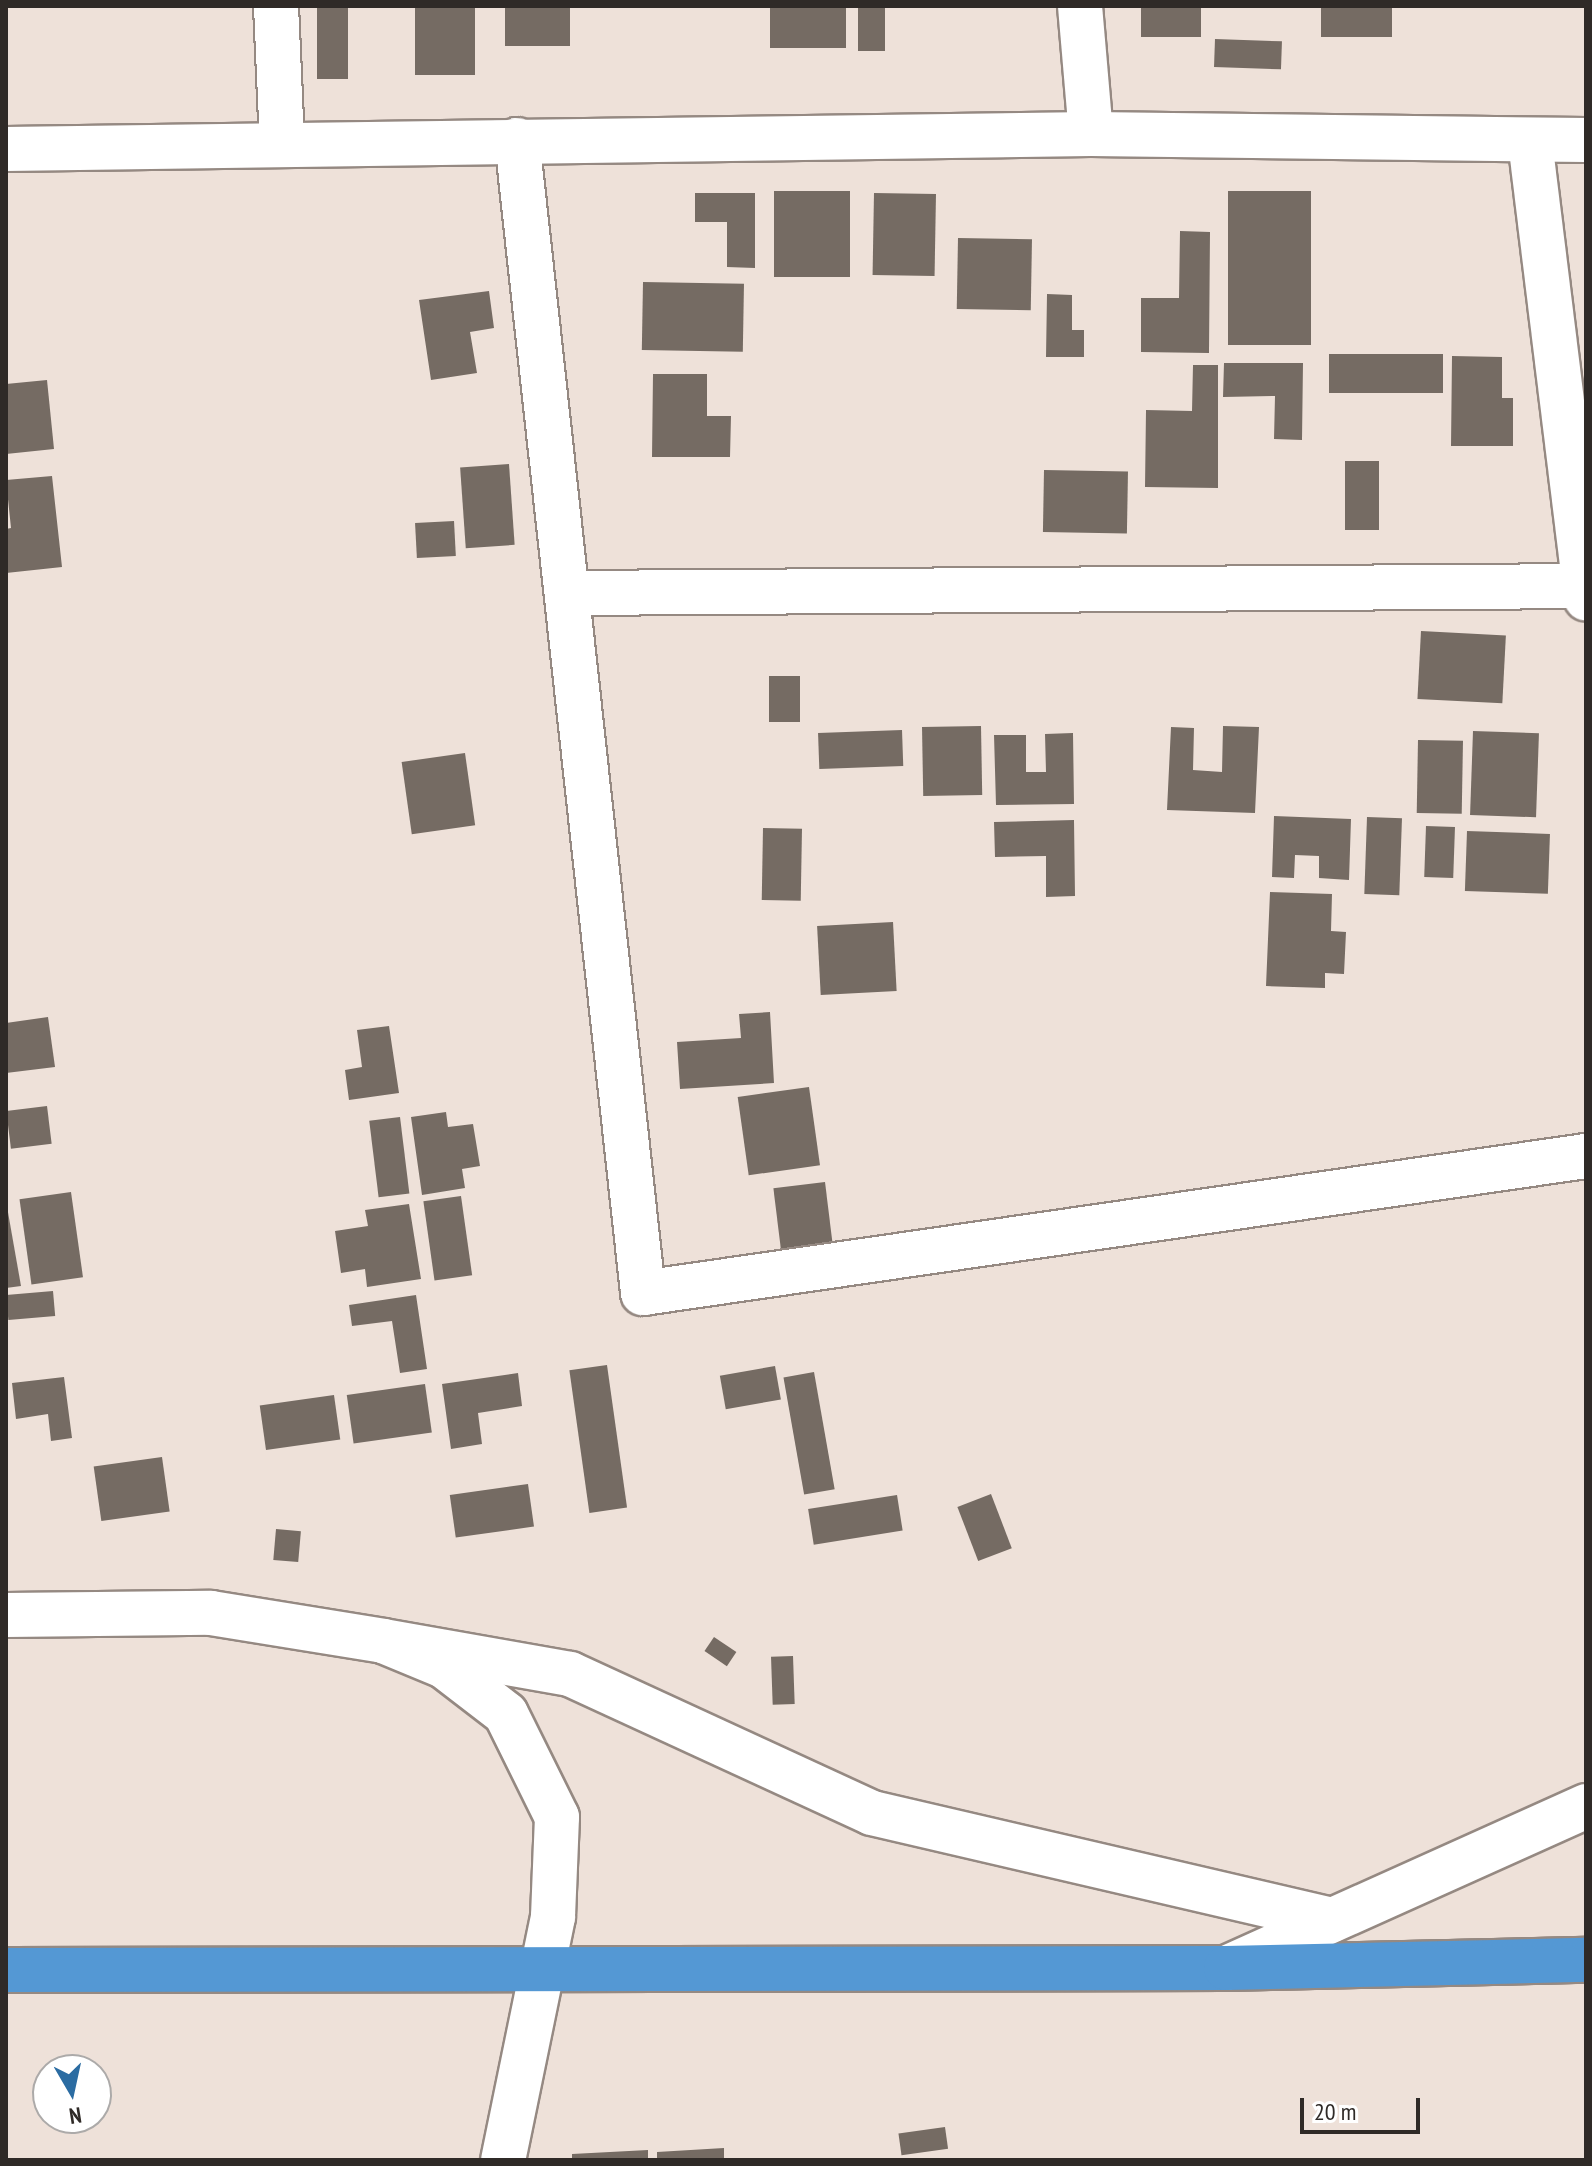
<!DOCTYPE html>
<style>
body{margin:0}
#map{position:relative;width:1592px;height:2166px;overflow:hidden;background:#eee1d9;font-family:"PT Sans Narrow",sans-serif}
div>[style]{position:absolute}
.building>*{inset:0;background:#756b63;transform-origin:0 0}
.roads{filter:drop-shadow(2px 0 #958982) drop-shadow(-2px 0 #958982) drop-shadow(0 2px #958982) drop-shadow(0 -2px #958982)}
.minor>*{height:44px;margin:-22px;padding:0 22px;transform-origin:22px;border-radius:22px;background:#fff}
.highway>*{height:44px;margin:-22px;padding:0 22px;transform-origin:22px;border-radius:22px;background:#5498d4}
span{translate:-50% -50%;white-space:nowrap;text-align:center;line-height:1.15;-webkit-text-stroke:8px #fff;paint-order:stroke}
.frame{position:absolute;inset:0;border:8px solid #2f2a27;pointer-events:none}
.north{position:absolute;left:32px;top:2054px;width:80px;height:80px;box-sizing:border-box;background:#fff;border:2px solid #acaaa9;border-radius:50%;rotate:171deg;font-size:22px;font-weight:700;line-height:32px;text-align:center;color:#2f2a27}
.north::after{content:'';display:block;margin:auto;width:28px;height:36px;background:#2b6ca2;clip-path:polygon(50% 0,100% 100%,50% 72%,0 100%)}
.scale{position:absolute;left:1300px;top:2098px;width:120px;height:36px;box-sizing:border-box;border:4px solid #2f2a27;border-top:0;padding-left:10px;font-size:24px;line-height:28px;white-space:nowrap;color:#2f2a27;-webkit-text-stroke:6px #fff;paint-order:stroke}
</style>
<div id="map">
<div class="building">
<div style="left:317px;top:6px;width:31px;height:73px"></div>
<div style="left:415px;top:6px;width:60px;height:69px"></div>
<div style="left:505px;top:6px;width:65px;height:40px"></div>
<div style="left:770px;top:6px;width:76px;height:42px"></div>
<div style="left:858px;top:6px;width:27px;height:45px"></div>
<div style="left:1141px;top:6px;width:60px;height:31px"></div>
<div style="left:1321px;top:6px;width:71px;height:31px"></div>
<div style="left:1215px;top:39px;width:67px;height:28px;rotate:2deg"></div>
<div style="left:774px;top:191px;width:76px;height:86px"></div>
<div style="left:1228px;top:191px;width:83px;height:154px"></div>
<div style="clip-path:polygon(695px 193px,755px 193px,755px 268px,727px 267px,727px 222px,695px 222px)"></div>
<div style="left:874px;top:193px;width:62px;height:82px;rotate:1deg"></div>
<div style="clip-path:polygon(1180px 231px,1210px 232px,1209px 353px,1141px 352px,1141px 298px,1179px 298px)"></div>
<div style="left:958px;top:238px;width:74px;height:71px;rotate:1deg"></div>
<div style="left:643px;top:282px;width:101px;height:68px;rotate:1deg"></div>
<div style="clip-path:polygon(489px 291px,494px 328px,470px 332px,477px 373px,431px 380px,419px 300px)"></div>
<div style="clip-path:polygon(1047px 294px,1072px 295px,1072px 330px,1084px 330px,1084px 357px,1046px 357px)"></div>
<div style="left:1329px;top:354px;width:114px;height:39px"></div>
<div style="clip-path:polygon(1452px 356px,1502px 357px,1502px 398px,1513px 398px,1513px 446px,1451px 446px)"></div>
<div style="clip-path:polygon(1224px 363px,1303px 363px,1302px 440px,1274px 439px,1275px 396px,1223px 397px)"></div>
<div style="clip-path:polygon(1193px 365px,1218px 365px,1218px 488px,1145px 487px,1146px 410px,1192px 411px)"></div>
<div style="clip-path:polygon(653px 374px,707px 374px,707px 416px,731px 416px,730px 457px,652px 457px)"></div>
<div style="clip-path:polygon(47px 380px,54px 449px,6px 454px,6px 384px)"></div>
<div style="left:1345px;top:461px;width:34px;height:69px"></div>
<div style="left:509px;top:464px;width:81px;height:49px;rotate:86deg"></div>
<div style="left:1044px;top:470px;width:84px;height:62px;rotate:1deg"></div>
<div style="clip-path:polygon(52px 476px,62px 567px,6px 573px,6px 529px,11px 528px,6px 480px)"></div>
<div style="left:454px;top:521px;width:35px;height:39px;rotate:87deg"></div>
<div style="left:1421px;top:631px;width:85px;height:68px;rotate:3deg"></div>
<div style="left:800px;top:676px;width:46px;height:31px;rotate:90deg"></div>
<div style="left:981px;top:726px;width:69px;height:59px;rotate:89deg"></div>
<div style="clip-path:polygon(1223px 726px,1259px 727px,1255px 813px,1167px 810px,1171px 727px,1194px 728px,1193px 770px,1222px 772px)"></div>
<div style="left:902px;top:730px;width:36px;height:84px;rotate:88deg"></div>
<div style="left:1473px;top:731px;width:66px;height:84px;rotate:2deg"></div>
<div style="clip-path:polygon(1073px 733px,1074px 804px,996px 805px,994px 735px,1026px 735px,1026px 772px,1046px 772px,1045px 734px)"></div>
<div style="left:1418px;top:740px;width:45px;height:73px;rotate:1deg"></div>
<div style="left:465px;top:753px;width:73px;height:64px;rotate:82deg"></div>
<div style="clip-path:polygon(1274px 816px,1351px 819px,1349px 880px,1319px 878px,1319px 856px,1295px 855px,1294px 878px,1272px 877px)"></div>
<div style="left:1367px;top:817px;width:35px;height:77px;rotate:2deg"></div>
<div style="clip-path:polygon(1074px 820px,1075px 896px,1046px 897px,1046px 856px,995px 857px,994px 822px)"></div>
<div style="left:1426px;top:826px;width:29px;height:51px;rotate:2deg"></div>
<div style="left:763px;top:828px;width:39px;height:72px;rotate:1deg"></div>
<div style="left:1467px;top:831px;width:83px;height:60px;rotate:2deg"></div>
<div style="clip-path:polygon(1270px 892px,1332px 894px,1331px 931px,1346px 932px,1344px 974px,1325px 973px,1325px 988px,1266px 986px)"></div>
<div style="left:893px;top:922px;width:69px;height:76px;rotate:87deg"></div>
<div style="clip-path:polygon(770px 1012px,774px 1083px,680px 1089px,677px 1042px,741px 1038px,739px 1014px)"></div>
<div style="clip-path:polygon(48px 1017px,55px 1067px,6px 1073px,6px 1023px)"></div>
<div style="clip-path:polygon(389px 1026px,399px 1093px,349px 1100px,345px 1070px,362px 1067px,357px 1030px)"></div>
<div style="left:809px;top:1087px;width:79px;height:72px;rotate:82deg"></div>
<div style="left:47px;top:1106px;width:38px;height:41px;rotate:83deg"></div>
<div style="clip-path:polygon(446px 1112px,448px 1127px,473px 1124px,480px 1166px,462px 1169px,465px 1188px,422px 1195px,411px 1117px)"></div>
<div style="left:400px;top:1117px;width:77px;height:31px;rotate:83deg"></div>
<div style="left:825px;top:1182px;width:73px;height:52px;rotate:83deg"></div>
<div style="left:71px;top:1192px;width:86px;height:52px;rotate:82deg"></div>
<div style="left:461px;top:1196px;width:80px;height:38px;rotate:82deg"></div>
<div style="clip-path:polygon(6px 1201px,21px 1286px,6px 1288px)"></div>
<div style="clip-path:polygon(409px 1204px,421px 1279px,367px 1287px,365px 1269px,341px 1273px,335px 1231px,368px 1226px,365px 1210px)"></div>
<div style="left:53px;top:1291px;width:25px;height:47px;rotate:85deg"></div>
<div style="clip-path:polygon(416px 1295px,427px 1369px,400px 1373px,392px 1321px,352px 1326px,349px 1305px)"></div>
<div style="left:607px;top:1365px;width:144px;height:38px;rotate:82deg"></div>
<div style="left:775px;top:1366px;width:34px;height:56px;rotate:80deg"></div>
<div style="left:814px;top:1372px;width:119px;height:31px;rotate:80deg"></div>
<div style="clip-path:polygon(518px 1373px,522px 1406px,478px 1413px,482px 1444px,451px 1449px,442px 1384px)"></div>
<div style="clip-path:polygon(64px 1377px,72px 1438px,51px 1441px,48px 1414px,16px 1419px,12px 1383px)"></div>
<div style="left:425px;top:1384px;width:49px;height:79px;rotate:82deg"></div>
<div style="left:334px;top:1395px;width:45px;height:75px;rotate:82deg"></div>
<div style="left:162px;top:1457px;width:55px;height:69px;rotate:82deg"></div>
<div style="left:528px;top:1484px;width:43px;height:79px;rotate:82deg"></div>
<div style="left:991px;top:1494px;width:58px;height:36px;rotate:69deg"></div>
<div style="left:897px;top:1495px;width:36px;height:90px;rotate:81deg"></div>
<div style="left:276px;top:1529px;width:25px;height:31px;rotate:5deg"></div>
<div style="left:714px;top:1637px;width:27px;height:17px;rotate:34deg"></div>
<div style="left:793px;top:1656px;width:48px;height:22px;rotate:88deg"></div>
<div style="left:945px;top:2127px;width:22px;height:47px;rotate:82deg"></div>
<div style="clip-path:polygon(724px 2148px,724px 2160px,657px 2160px,657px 2152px)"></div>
<div style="clip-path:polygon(648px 2150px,648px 2160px,572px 2160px,572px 2154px)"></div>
</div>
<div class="roads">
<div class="minor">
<div style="left:276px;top:6px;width:138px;rotate:87.5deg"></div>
<div style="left:1080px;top:6px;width:128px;rotate:85.1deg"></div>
<div style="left:517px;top:140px;width:1160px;rotate:83.76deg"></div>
<div style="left:643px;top:1293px;width:953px;rotate:-8.27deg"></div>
<div style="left:1530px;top:141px;width:461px;rotate:83deg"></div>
<div style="left:6px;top:149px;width:1085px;rotate:-0.79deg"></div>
<div style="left:1091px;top:134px;width:495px;rotate:0.7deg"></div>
<div style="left:567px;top:593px;width:1017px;rotate:-0.39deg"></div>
<div style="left:6px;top:1615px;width:205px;rotate:-0.6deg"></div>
<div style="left:211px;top:1613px;width:174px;rotate:9.2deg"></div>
<div style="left:383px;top:1641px;width:66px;rotate:22.3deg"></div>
<div style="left:444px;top:1666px;width:78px;rotate:37.7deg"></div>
<div style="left:506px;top:1714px;width:115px;rotate:63.7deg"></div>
<div style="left:557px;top:1817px;width:100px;rotate:92.3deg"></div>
<div style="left:553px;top:1917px;width:248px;rotate:101.6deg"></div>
<div style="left:383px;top:1641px;width:190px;rotate:10deg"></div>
<div style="left:570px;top:1674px;width:332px;rotate:24.7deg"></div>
<div style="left:872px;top:1813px;width:472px;rotate:13.1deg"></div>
<div style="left:1226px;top:1968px;width:395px;rotate:-24.2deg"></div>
</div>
<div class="highway">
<div style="left:6px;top:1970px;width:1220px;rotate:-0.09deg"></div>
<div style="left:1226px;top:1968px;width:360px;rotate:-1.3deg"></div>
</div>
</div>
<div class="frame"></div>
<div class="north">N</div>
<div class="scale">20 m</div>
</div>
